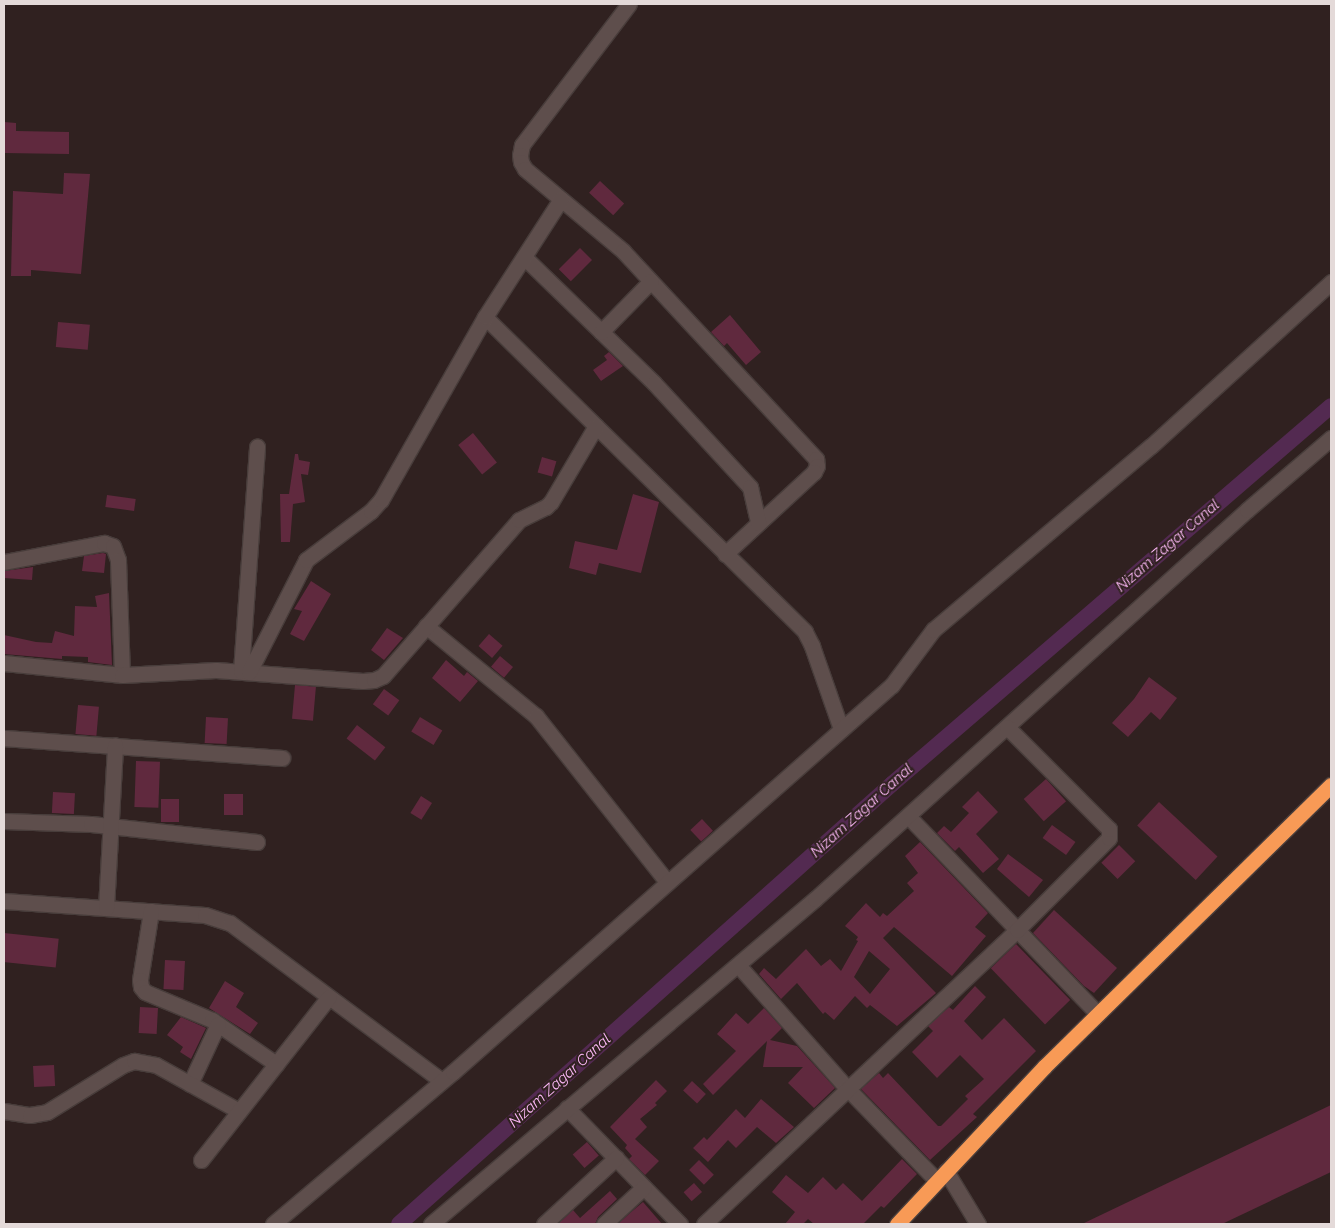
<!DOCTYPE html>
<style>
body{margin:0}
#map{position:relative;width:1335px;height:1228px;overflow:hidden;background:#302120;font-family:Raleway,sans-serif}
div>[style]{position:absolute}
.canal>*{height:16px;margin:-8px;padding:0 8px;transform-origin:8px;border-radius:8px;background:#532a51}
.building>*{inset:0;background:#60293e;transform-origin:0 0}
.roads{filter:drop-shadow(1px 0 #483d3b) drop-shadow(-1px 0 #483d3b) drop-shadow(0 1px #483d3b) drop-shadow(0 -1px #483d3b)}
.street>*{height:15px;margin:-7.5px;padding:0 7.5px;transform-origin:7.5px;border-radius:7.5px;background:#5e4e4c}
.secondary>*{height:15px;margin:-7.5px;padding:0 7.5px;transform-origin:7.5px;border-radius:7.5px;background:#5e4e4c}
.highway>*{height:15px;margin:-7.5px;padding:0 7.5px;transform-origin:7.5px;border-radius:7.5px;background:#f89a56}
span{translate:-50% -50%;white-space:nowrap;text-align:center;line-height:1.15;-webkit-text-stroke:4px #302120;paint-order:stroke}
.water-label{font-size:15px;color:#fcb8f7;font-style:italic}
.frame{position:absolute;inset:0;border:5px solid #e4dad9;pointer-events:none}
</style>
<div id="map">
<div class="canal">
<div style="left:399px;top:1224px;width:661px;rotate:-41.75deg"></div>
<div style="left:892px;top:784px;width:579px;rotate:-40.73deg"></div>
</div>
<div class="building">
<div style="clip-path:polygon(4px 122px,16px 123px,16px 131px,69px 132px,69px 154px,4px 153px)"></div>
<div style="clip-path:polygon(64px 173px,90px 174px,81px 274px,31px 270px,31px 276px,11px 276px,13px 191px,63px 194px)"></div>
<div style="left:600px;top:181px;width:33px;height:16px;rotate:43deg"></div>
<div style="left:580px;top:248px;width:17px;height:30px;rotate:45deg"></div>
<div style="clip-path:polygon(730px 315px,761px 352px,746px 365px,727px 343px,724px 346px,711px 332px)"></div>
<div style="left:58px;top:322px;width:32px;height:25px;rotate:5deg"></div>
<div style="clip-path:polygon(609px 352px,623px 366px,601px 381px,593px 370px,607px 360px,604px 356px)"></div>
<div style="left:473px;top:433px;width:38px;height:19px;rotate:51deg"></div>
<div style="clip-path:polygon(295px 454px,298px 454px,299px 460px,310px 462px,308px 475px,301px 474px,305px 502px,293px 504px,290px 542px,281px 542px,280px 494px,289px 494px)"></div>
<div style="left:542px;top:457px;width:15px;height:16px;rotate:16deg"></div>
<div style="clip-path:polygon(633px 494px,659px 502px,641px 573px,599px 563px,596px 575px,569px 568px,575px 541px,617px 550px)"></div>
<div style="left:107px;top:495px;width:29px;height:12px;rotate:8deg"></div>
<div style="clip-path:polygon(103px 553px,106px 554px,104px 573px,82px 571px,84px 556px)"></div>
<div style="clip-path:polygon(33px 567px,32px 580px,4px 578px,4px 571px)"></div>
<div style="clip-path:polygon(311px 581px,331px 594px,304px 641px,290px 634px,302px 611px,294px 609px)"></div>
<div style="clip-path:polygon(109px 593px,112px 665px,88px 662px,88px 657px,62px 656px,62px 659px,4px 654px,4px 635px,36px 642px,52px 643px,55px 631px,74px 636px,75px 606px,97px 607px,95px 596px)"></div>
<div style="clip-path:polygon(387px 628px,403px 638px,384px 660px,371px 650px)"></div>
<div style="left:489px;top:634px;width:18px;height:16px;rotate:41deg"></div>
<div style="left:500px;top:656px;width:17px;height:14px;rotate:40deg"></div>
<div style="clip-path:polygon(446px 660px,464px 676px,467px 672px,478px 681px,460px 702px,432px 678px)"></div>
<div style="clip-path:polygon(1149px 677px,1177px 698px,1160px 720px,1151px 712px,1128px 737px,1112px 723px,1134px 699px)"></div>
<div style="left:295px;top:685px;width:21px;height:34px;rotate:5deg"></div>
<div style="left:384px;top:689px;width:19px;height:19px;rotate:36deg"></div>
<div style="left:78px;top:705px;width:21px;height:29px;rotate:5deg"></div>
<div style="left:206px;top:717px;width:22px;height:26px;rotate:3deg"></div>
<div style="left:420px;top:717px;width:26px;height:17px;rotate:31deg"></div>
<div style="left:357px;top:725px;width:36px;height:17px;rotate:38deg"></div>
<div style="left:136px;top:761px;width:24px;height:46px;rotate:2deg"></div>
<div style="left:1046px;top:779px;width:30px;height:30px;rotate:48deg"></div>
<div style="clip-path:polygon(978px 791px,998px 812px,976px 834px,999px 859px,983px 873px,959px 847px,955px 851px,937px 833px,944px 826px,951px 832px,969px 813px,962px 807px)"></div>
<div style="left:53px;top:792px;width:22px;height:21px;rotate:3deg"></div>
<div style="left:224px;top:794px;width:19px;height:21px"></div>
<div style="left:421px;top:796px;width:13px;height:20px;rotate:32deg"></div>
<div style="left:161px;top:799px;width:18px;height:23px"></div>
<div style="left:1159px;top:802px;width:80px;height:32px;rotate:43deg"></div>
<div style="left:702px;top:819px;width:16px;height:16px;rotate:47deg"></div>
<div style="left:1052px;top:825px;width:29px;height:16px;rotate:36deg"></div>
<div style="clip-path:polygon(evenodd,920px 842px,988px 913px,975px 927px,986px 936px,952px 976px,894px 927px,883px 938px,936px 993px,897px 1026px,870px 1005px,867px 1008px,855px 996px,834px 1020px,825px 1012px,823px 1014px,797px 983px,781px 999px,759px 974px,764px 968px,776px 979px,806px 949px,821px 966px,830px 959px,841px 971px,858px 941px,856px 940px,858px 937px,845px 926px,866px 903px,880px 917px,883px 913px,887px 916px,914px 891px,907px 883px,918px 873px,905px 856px,920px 842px,869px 951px,890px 969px,870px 994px,854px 977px,869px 951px)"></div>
<div style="left:1119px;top:845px;width:23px;height:25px;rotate:45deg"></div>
<div style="clip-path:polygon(1008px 854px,1043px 880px,1029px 897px,997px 869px)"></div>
<div style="clip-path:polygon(1054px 910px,1117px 968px,1094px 993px,1084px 986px,1033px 933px)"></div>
<div style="left:4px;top:933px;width:55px;height:29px;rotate:6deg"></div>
<div style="left:1016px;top:944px;width:78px;height:35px;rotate:46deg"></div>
<div style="left:165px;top:960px;width:20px;height:29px;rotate:3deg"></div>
<div style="clip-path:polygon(225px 981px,244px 993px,236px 1007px,258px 1023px,250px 1034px,209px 1008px)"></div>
<div style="clip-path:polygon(975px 986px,986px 997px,964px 1021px,982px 1040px,1004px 1018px,1036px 1051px,973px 1114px,977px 1117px,930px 1160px,861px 1089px,879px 1073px,883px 1078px,888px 1073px,938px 1126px,941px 1126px,968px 1099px,965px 1096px,984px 1079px,960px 1055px,937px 1078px,912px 1052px,933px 1031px,928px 1026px,949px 1007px,953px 1010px)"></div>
<div style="left:140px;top:1007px;width:18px;height:26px;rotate:3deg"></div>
<div style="clip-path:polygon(764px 1008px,782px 1028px,770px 1040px,797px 1046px,835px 1088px,814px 1108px,788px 1083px,803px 1067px,763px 1067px,767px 1041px,713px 1095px,703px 1084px,736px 1051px,717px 1034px,736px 1013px,748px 1024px)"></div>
<div style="clip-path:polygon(181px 1017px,206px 1028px,191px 1059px,180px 1052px,183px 1047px,167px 1035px)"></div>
<div style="left:54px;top:1065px;width:21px;height:21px;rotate:87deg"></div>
<div style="clip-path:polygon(656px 1080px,667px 1091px,655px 1103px,657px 1105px,640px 1119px,647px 1127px,635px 1139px,659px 1161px,645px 1175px,629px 1159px,632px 1156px,625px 1148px,627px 1145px,610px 1127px)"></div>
<div style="left:692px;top:1081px;width:19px;height:13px;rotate:43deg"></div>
<div style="clip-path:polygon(761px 1099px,794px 1127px,776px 1143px,757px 1127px,736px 1148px,728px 1140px,708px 1162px,693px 1148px,704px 1137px,707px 1140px,736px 1109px,745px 1118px)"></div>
<div style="clip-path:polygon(1331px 1105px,1331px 1172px,1222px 1224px,1082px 1224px)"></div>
<div style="left:587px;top:1142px;width:18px;height:19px;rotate:49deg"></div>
<div style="clip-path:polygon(902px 1159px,917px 1174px,884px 1208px,881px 1206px,863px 1224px,814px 1224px,808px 1219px,803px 1224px,785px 1224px,795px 1212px,772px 1192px,786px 1175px,808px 1193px,823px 1177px,836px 1190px,843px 1183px,862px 1201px)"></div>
<div style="left:699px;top:1160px;width:21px;height:14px;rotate:45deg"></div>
<div style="left:694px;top:1183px;width:12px;height:14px;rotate:48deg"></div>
<div style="clip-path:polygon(610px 1191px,617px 1199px,598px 1217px,595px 1224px,558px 1224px,573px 1210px,580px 1218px)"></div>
<div style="clip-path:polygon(643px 1202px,662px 1224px,618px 1224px,630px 1213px)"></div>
</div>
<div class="roads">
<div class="street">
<div style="left:629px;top:4px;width:177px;rotate:127.2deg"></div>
<div style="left:522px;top:145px;width:10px;rotate:101deg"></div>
<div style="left:520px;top:155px;width:7px;rotate:82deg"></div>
<div style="left:521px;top:162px;width:8px;rotate:60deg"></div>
<div style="left:525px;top:169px;width:128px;rotate:39.9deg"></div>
<div style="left:623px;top:251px;width:284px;rotate:47.1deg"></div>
<div style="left:816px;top:459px;width:7px;rotate:82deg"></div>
<div style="left:817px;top:466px;width:7px;rotate:117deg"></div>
<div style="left:814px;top:472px;width:121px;rotate:137.3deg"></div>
<div style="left:524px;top:257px;width:181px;rotate:44.1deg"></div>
<div style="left:654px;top:383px;width:142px;rotate:47.3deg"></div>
<div style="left:750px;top:487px;width:37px;rotate:77deg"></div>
<div style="left:485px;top:317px;width:449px;rotate:44.5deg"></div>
<div style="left:805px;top:632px;width:16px;rotate:63deg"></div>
<div style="left:812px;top:646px;width:88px;rotate:70.7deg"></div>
<div style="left:601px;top:332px;width:71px;rotate:-45.6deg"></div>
<div style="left:4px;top:562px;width:102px;rotate:-10.8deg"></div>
<div style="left:104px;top:543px;width:9px;rotate:18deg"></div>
<div style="left:113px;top:546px;width:15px;rotate:70deg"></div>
<div style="left:118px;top:560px;width:115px;rotate:88deg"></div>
<div style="left:426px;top:626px;width:142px;rotate:39.3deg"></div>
<div style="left:536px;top:716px;width:211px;rotate:51.7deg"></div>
<div style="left:4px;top:663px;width:119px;rotate:5.8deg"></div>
<div style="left:122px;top:675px;width:94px;rotate:-3deg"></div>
<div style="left:216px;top:670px;width:147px;rotate:4.3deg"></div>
<div style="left:363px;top:681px;width:11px;rotate:-5deg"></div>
<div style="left:374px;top:680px;width:10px;rotate:-24deg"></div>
<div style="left:383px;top:676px;width:207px;rotate:-48.9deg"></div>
<div style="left:519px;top:520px;width:30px;rotate:-26deg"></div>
<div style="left:546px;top:507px;width:7px;rotate:-45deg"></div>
<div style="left:551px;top:502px;width:88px;rotate:-59.4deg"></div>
<div style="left:241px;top:671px;width:225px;rotate:-85.9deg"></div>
<div style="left:249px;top:672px;width:126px;rotate:-63deg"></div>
<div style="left:306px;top:560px;width:81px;rotate:-37deg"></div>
<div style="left:371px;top:511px;width:15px;rotate:-48deg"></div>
<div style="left:381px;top:500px;width:210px;rotate:-60.4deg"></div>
<div style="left:485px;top:317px;width:140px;rotate:-57.2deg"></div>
<div style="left:4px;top:738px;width:279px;rotate:4.1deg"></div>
<div style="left:908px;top:816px;width:274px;rotate:46.2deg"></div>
<div style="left:4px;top:821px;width:87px;rotate:2deg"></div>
<div style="left:91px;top:824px;width:167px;rotate:6.2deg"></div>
<div style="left:4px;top:901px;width:201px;rotate:4deg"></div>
<div style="left:205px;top:915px;width:26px;rotate:18deg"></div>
<div style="left:230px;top:923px;width:264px;rotate:36.7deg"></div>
<div style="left:106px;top:908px;width:163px;rotate:-86.8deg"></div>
<div style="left:151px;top:911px;width:70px;rotate:99.1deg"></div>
<div style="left:140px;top:980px;width:7px;rotate:82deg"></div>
<div style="left:141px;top:987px;width:6px;rotate:51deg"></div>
<div style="left:145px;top:992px;width:73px;rotate:22.7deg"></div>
<div style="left:212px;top:1020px;width:78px;rotate:34.5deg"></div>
<div style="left:738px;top:965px;width:164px;rotate:48.5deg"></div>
<div style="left:847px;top:1088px;width:129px;rotate:45.9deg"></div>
<div style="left:190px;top:1084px;width:66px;rotate:-65deg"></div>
<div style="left:567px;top:1108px;width:162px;rotate:45.8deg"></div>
<div style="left:4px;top:1111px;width:26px;rotate:9deg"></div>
<div style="left:30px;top:1115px;width:17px;rotate:-10deg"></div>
<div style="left:47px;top:1112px;width:89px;rotate:-31.7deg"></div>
<div style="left:123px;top:1065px;width:12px;rotate:-20deg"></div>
<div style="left:134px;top:1061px;width:22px;rotate:10deg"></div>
<div style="left:156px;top:1065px;width:95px;rotate:29deg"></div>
<div style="left:201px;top:1160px;width:207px;rotate:-51.9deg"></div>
<div style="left:273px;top:1224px;width:236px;rotate:-40.2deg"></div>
<div style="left:453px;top:1072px;width:585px;rotate:-41.4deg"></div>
<div style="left:892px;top:685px;width:69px;rotate:-53.3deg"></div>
<div style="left:933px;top:630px;width:285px;rotate:-40.2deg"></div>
<div style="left:1151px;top:446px;width:244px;rotate:-42.3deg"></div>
<div style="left:431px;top:1224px;width:503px;rotate:-40.24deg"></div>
<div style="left:815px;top:899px;width:581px;rotate:-42deg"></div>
<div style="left:1247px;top:510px;width:111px;rotate:-40.6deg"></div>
<div style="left:544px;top:1224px;width:98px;rotate:-42.5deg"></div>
<div style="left:604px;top:1224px;width:54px;rotate:-42.8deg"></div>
<div style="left:704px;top:1224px;width:429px;rotate:-43.2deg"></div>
<div style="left:1017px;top:930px;width:130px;rotate:-45deg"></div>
<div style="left:1109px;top:838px;width:9px;rotate:-90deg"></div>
<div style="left:1109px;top:829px;width:144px;rotate:-135deg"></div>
</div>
<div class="secondary">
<div style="left:946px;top:1171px;width:62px;rotate:58.9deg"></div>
</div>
<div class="highway">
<div style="left:897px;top:1224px;width:216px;rotate:-46.9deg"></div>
<div style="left:1045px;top:1066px;width:401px;rotate:-44.5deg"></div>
</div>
</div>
<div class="water-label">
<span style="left:1168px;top:546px;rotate:-41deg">Nizam Zagar Canal</span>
<span style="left:862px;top:811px;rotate:-42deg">Nizam Zagar Canal</span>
<span style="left:560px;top:1081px;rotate:-42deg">Nizam Zagar Canal</span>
</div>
<div class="frame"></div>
</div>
